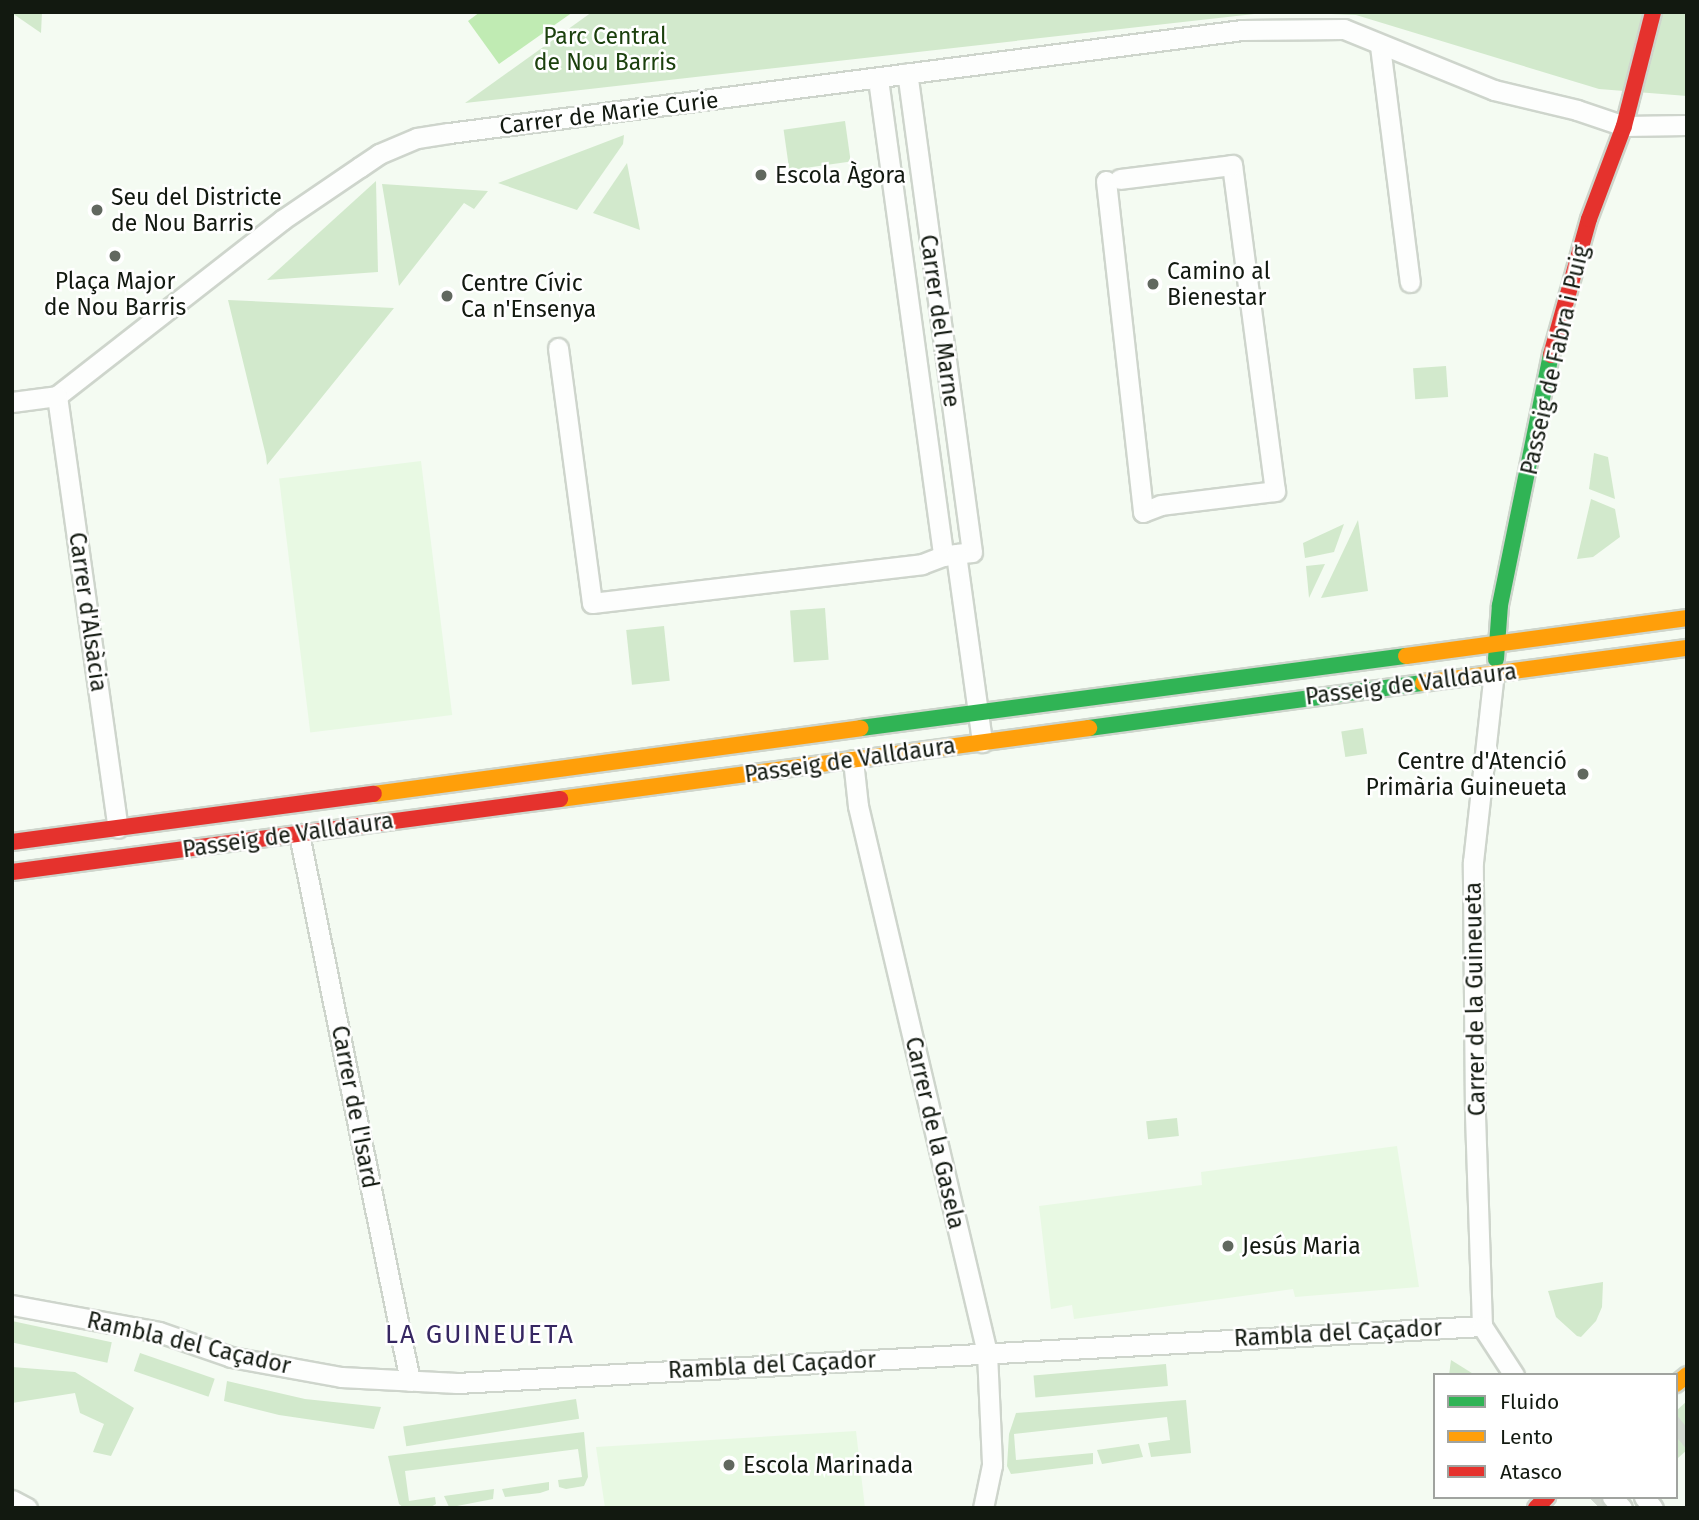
<!DOCTYPE html>
<meta charset="utf-8">
<style>
body{margin:0}
#map{position:relative;width:1699px;height:1520px;overflow:hidden;background:#f4fbf2;font-family:"Fira Sans",sans-serif}
div>[style]{position:absolute}
.built>*{inset:0;background:#e8f9e3;transform-origin:0 0}
.green>*{inset:0;background:#d2e9cc;transform-origin:0 0}
.water>*{inset:0;background:#c0ebb3}
.highway-tunnel>*{height:35px;margin-top:-17.5px;transform-origin:0;background:repeating-linear-gradient(90deg,#d2d9d0 0 35px,transparent 0 53px)}
.roads{filter:drop-shadow(2px 0 #ced5cc) drop-shadow(-2px 0 #ced5cc) drop-shadow(0 2px #ced5cc) drop-shadow(0 -2px #ced5cc)}
.street>*{height:19px;margin:-9.5px;padding:0 9.5px;transform-origin:9.5px;border-radius:9.5px;background:#fdfefd}
.fast>*{height:16px;margin:-8px;padding:0 8px;transform-origin:8px;border-radius:8px;background:#30b455}
.slow>*{height:16px;margin:-8px;padding:0 8px;transform-origin:8px;border-radius:8px;background:#ff9f0a}
.jam>*{height:16px;margin:-8px;padding:0 8px;transform-origin:8px;border-radius:8px;background:#e5322d}
.dots>*{width:19px;height:19px;translate:-50% -50%;box-sizing:border-box;border:4px solid #fff;border-radius:50%}
span{translate:-50% -50%;white-space:nowrap;text-align:center;line-height:1.15;-webkit-text-stroke:5px #fff;paint-order:stroke}
.park-label{font-size:23px;color:#1b400d}
.street-label{font-size:23px;color:#121910}
.poi-label{font-size:23px;color:#121910}
.left{translate:0 -50%;text-align:left}
.right{translate:-100% -50%;text-align:right}
.quarter-label{font-size:26px;color:#362762;letter-spacing:2px}
.frame{position:absolute;inset:0;border:14px solid #121910;pointer-events:none}
.legend{position:absolute;left:1433px;top:1373px;width:245px;height:126px;box-sizing:border-box;background:#fff;border:2px solid #a0a39f;margin:0;padding:9px 12px;list-style:none;font-size:21px;color:#121910}
.legend li{display:flex;align-items:center;gap:14px;height:35px}
.legend b{width:35px;border:2px solid #a0a39f}
</style>
<div id="map">
<div class="built">
<div style="left:421px;top:461px;width:256px;height:143px;rotate:83deg"></div>
<div style="clip-path:polygon(1397px 1146px,1419px 1287px,1295px 1297px,1293px 1289px,1074px 1319px,1072px 1305px,1051px 1309px,1039px 1206px,1202px 1185px,1201px 1172px)"></div>
<div style="clip-path:polygon(856px 1431px,865px 1508px,605px 1508px,596px 1447px)"></div>
</div>
<div class="green">
<div style="clip-path:polygon(42px 12px,41px 33px,12px 13px,12px 12px)"></div>
<div style="clip-path:polygon(592px 12px,1272px 12px,465px 103px)"></div>
<div style="clip-path:polygon(1281px 12px,1687px 12px,1687px 96px,1599px 89px,1356px 15px)"></div>
<div style="left:845px;top:121px;width:41px;height:62px;rotate:82deg"></div>
<div style="clip-path:polygon(624px 135px,623px 144px,577px 210px,498px 183px)"></div>
<div style="clip-path:polygon(627px 163px,640px 230px,593px 213px)"></div>
<div style="clip-path:polygon(376px 181px,378px 272px,267px 280px)"></div>
<div style="clip-path:polygon(382px 184px,488px 191px,474px 209px,464px 203px,399px 286px)"></div>
<div style="clip-path:polygon(228px 300px,394px 308px,267px 465px,266px 456px)"></div>
<div style="left:1446px;top:366px;width:31px;height:33px;rotate:86deg"></div>
<div style="clip-path:polygon(1594px 453px,1608px 457px,1615px 499px,1589px 489px)"></div>
<div style="clip-path:polygon(1591px 499px,1615px 509px,1620px 537px,1593px 557px,1577px 559px)"></div>
<div style="clip-path:polygon(1358px 520px,1368px 591px,1321px 598px)"></div>
<div style="clip-path:polygon(1344px 524px,1334px 552px,1305px 558px,1303px 543px)"></div>
<div style="clip-path:polygon(1325px 564px,1309px 598px,1306px 566px)"></div>
<div style="left:825px;top:608px;width:52px;height:35px;rotate:86deg"></div>
<div style="left:664px;top:626px;width:55px;height:38px;rotate:84deg"></div>
<div style="left:1363px;top:728px;width:26px;height:22px;rotate:81deg"></div>
<div style="left:1177px;top:1118px;width:18px;height:31px;rotate:84deg"></div>
<div style="clip-path:polygon(1603px 1282px,1602px 1307px,1596px 1321px,1581px 1337px,1577px 1336px,1556px 1317px,1548px 1291px)"></div>
<div style="left:12px;top:1321px;width:102px;height:21px;rotate:12deg"></div>
<div style="left:140px;top:1353px;width:79px;height:19px;rotate:19deg"></div>
<div style="clip-path:polygon(1451px 1360px,1475px 1375px,1449px 1375px)"></div>
<div style="left:1166px;top:1364px;width:22px;height:133px;rotate:85deg"></div>
<div style="clip-path:polygon(12px 1367px,75px 1372px,134px 1408px,111px 1456px,93px 1452px,104px 1424px,80px 1413px,75px 1393px,12px 1403px)"></div>
<div style="clip-path:polygon(227px 1381px,305px 1399px,381px 1407px,374px 1429px,279px 1415px,224px 1401px)"></div>
<div style="left:576px;top:1399px;width:20px;height:175px;rotate:81deg"></div>
<div style="clip-path:polygon(1186px 1400px,1191px 1453px,1151px 1457px,1148px 1443px,1170px 1440px,1167px 1417px,1014px 1434px,1016px 1460px,1093px 1453px,1093px 1464px,1011px 1474px,1007px 1466px,1009px 1434px,1016px 1413px)"></div>
<div style="clip-path:polygon(1687px 1401px,1687px 1450px,1678px 1458px,1676px 1411px)"></div>
<div style="clip-path:polygon(584px 1432px,588px 1477px,584px 1486px,566px 1489px,559px 1487px,558px 1480px,582px 1477px,578px 1449px,405px 1471px,409px 1501px,435px 1497px,436px 1504px,429px 1508px,404px 1508px,399px 1504px,388px 1456px)"></div>
<div style="clip-path:polygon(1139px 1444px,1143px 1457px,1102px 1464px,1097px 1450px)"></div>
<div style="clip-path:polygon(549px 1482px,549px 1490px,540px 1493px,505px 1497px,502px 1489px)"></div>
<div style="clip-path:polygon(494px 1489px,493px 1499px,457px 1506px,449px 1507px,444px 1496px)"></div>
</div>
<div class="water">
<div style="clip-path:polygon(480px 12px,573px 12px,499px 64px,468px 21px)"></div>
</div>
<div class="highway-tunnel">
<div style="left:1676px;top:1436px;width:14px;rotate:-39deg"></div>
<div style="left:1600px;top:1508px;width:16px;rotate:-45deg"></div>
</div>
<div class="roads">
<div class="street">
<div style="left:1380px;top:46px;width:238px;rotate:82.8deg"></div>
<div style="left:878px;top:79px;width:481px;rotate:82.2deg"></div>
<div style="left:1106px;top:181px;width:333px;rotate:83.6deg"></div>
<div style="left:1143px;top:512px;width:19px;rotate:-21deg"></div>
<div style="left:1161px;top:505px;width:115px;rotate:-7deg"></div>
<div style="left:1275px;top:491px;width:329px;rotate:-97.5deg"></div>
<div style="left:1232px;top:165px;width:113px;rotate:172.9deg"></div>
<div style="left:558px;top:348px;width:257px;rotate:82.4deg"></div>
<div style="left:592px;top:603px;width:332px;rotate:-6.7deg"></div>
<div style="left:922px;top:564px;width:22px;rotate:-21deg"></div>
<div style="left:943px;top:556px;width:29px;rotate:-8deg"></div>
<div style="left:972px;top:552px;width:483px;rotate:-97.7deg"></div>
<div style="left:57px;top:396px;width:286px;rotate:-38deg"></div>
<div style="left:282px;top:220px;width:94px;rotate:-34.2deg"></div>
<div style="left:360px;top:167px;width:23px;rotate:-34deg"></div>
<div style="left:379px;top:154px;width:41px;rotate:-22.8deg"></div>
<div style="left:417px;top:138px;width:32px;rotate:-9deg"></div>
<div style="left:449px;top:133px;width:800px;rotate:-7.4deg"></div>
<div style="left:1242px;top:30px;width:102px;rotate:-0.6deg"></div>
<div style="left:1344px;top:29px;width:162px;rotate:22.1deg"></div>
<div style="left:1494px;top:90px;width:85px;rotate:13.5deg"></div>
<div style="left:1577px;top:110px;width:50px;rotate:18.8deg"></div>
<div style="left:1624px;top:126px;width:63px;rotate:-0.9deg"></div>
<div style="left:57px;top:396px;width:436px;rotate:82deg"></div>
<div style="left:12px;top:402px;width:45px;rotate:-7.6deg"></div>
<div style="left:956px;top:554px;width:190px;rotate:82.1deg"></div>
<div style="left:853px;top:760px;width:46px;rotate:83.8deg"></div>
<div style="left:858px;top:806px;width:562px;rotate:76.73deg"></div>
<div style="left:987px;top:1353px;width:112px;rotate:87.4deg"></div>
<div style="left:992px;top:1465px;width:44px;rotate:101.8deg"></div>
<div style="left:299px;top:834px;width:558px;rotate:78.53deg"></div>
<div style="left:12px;top:1305px;width:149px;rotate:10.4deg"></div>
<div style="left:159px;top:1332px;width:76px;rotate:19.1deg"></div>
<div style="left:231px;top:1357px;width:112px;rotate:10.3deg"></div>
<div style="left:341px;top:1377px;width:116px;rotate:3deg"></div>
<div style="left:457px;top:1383px;width:1027px;rotate:-3.18deg"></div>
<div style="left:1482px;top:1326px;width:212px;rotate:-91.9deg"></div>
<div style="left:1475px;top:1114px;width:252px;rotate:-90.5deg"></div>
<div style="left:1473px;top:862px;width:190px;rotate:-83.7deg"></div>
<div style="left:1482px;top:1326px;width:59px;rotate:56.9deg"></div>
<div style="left:1612px;top:1497px;width:15px;rotate:48deg"></div>
<div style="left:1644px;top:1497px;width:14px;rotate:51deg"></div>
<div style="left:12px;top:1500px;width:17px;rotate:28deg"></div>
</div>
<div class="fast">
<div style="left:1496px;top:659px;width:54px;rotate:-85.8deg"></div>
<div style="left:1500px;top:605px;width:255px;rotate:-78.5deg"></div>
<div style="left:861px;top:728px;width:550px;rotate:-7.53deg"></div>
<div style="left:1089px;top:728px;width:337px;rotate:-7.7deg"></div>
</div>
<div class="slow">
<div style="left:1406px;top:656px;width:284px;rotate:-7.7deg"></div>
<div style="left:1423px;top:683px;width:266px;rotate:-7.6deg"></div>
<div style="left:374px;top:794px;width:491px;rotate:-7.7deg"></div>
<div style="left:560px;top:799px;width:534px;rotate:-7.64deg"></div>
<div style="left:1676px;top:1384px;width:14px;rotate:-39deg"></div>
</div>
<div class="jam">
<div style="left:1551px;top:355px;width:141px;rotate:-74.4deg"></div>
<div style="left:1589px;top:219px;width:99px;rotate:-69.4deg"></div>
<div style="left:1624px;top:126px;width:118px;rotate:-75.7deg"></div>
<div style="left:12px;top:842px;width:365px;rotate:-7.6deg"></div>
<div style="left:12px;top:872px;width:553px;rotate:-7.59deg"></div>
<div style="left:1536px;top:1508px;width:16px;rotate:-45deg"></div>
</div>
</div>
<div class="dots">
<div style="left:761px;top:175px;background:#61685f"></div>
<div style="left:97px;top:210px;background:#61685f"></div>
<div style="left:115px;top:256px;background:#61685f"></div>
<div style="left:1153px;top:284px;background:#61685f"></div>
<div style="left:447px;top:296px;background:#61685f"></div>
<div style="left:1583px;top:774px;background:#61685f"></div>
<div style="left:1228px;top:1246px;background:#61685f"></div>
<div style="left:729px;top:1465px;background:#61685f"></div>
</div>
<div class="park-label">
<span style="left:605px;top:49px">Parc Central<br>de Nou Barris</span>
</div>
<div class="street-label">
<span style="left:609px;top:113px;rotate:-7deg">Carrer de Marie Curie</span>
<span style="left:940px;top:321px;rotate:82deg">Carrer del Marne</span>
<span style="left:1555px;top:360px;rotate:-77deg">Passeig de Fabra i Puig</span>
<span style="left:88px;top:612px;rotate:82deg">Carrer d'Alsàcia</span>
<span style="left:1411px;top:684px;rotate:-7deg">Passeig de Valldaura</span>
<span style="left:850px;top:760px;rotate:-8deg">Passeig de Valldaura</span>
<span style="left:288px;top:835px;rotate:-8deg">Passeig de Valldaura</span>
<span style="left:1475px;top:999px;rotate:-91deg">Carrer de la Guineueta</span>
<span style="left:355px;top:1107px;rotate:79deg">Carrer de l'Isard</span>
<span style="left:935px;top:1133px;rotate:77deg">Carrer de la Gasela</span>
<span style="left:1338px;top:1333px;rotate:-3deg">Rambla del Caçador</span>
<span style="left:189px;top:1343px;rotate:13deg">Rambla del Caçador</span>
<span style="left:772px;top:1365px;rotate:-3deg">Rambla del Caçador</span>
</div>
<div class="poi-label">
<span class="left" style="left:775px;top:175px">Escola Àgora</span>
<span class="left" style="left:111px;top:210px">Seu del Districte<br>de Nou Barris</span>
<span class="left" style="left:1167px;top:284px">Camino al<br>Bienestar</span>
<span style="left:115px;top:294px">Plaça Major<br>de Nou Barris</span>
<span class="left" style="left:461px;top:296px">Centre Cívic<br>Ca n'Ensenya</span>
<span class="right" style="left:1567px;top:774px">Centre d'Atenció<br>Primària Guineueta</span>
<span class="left" style="left:1242px;top:1246px">Jesús Maria</span>
<span class="left" style="left:743px;top:1465px">Escola Marinada</span>
</div>
<div class="quarter-label">
<span style="left:480px;top:1335px">LA GUINEUETA</span>
</div>
<div class="frame"></div>
<ul class="legend">
<li><b style="height:9px;background:#30b455"></b>Fluido</li>
<li><b style="height:9px;background:#ff9f0a"></b>Lento</li>
<li><b style="height:9px;background:#e5322d"></b>Atasco</li>
</ul>
</div>
